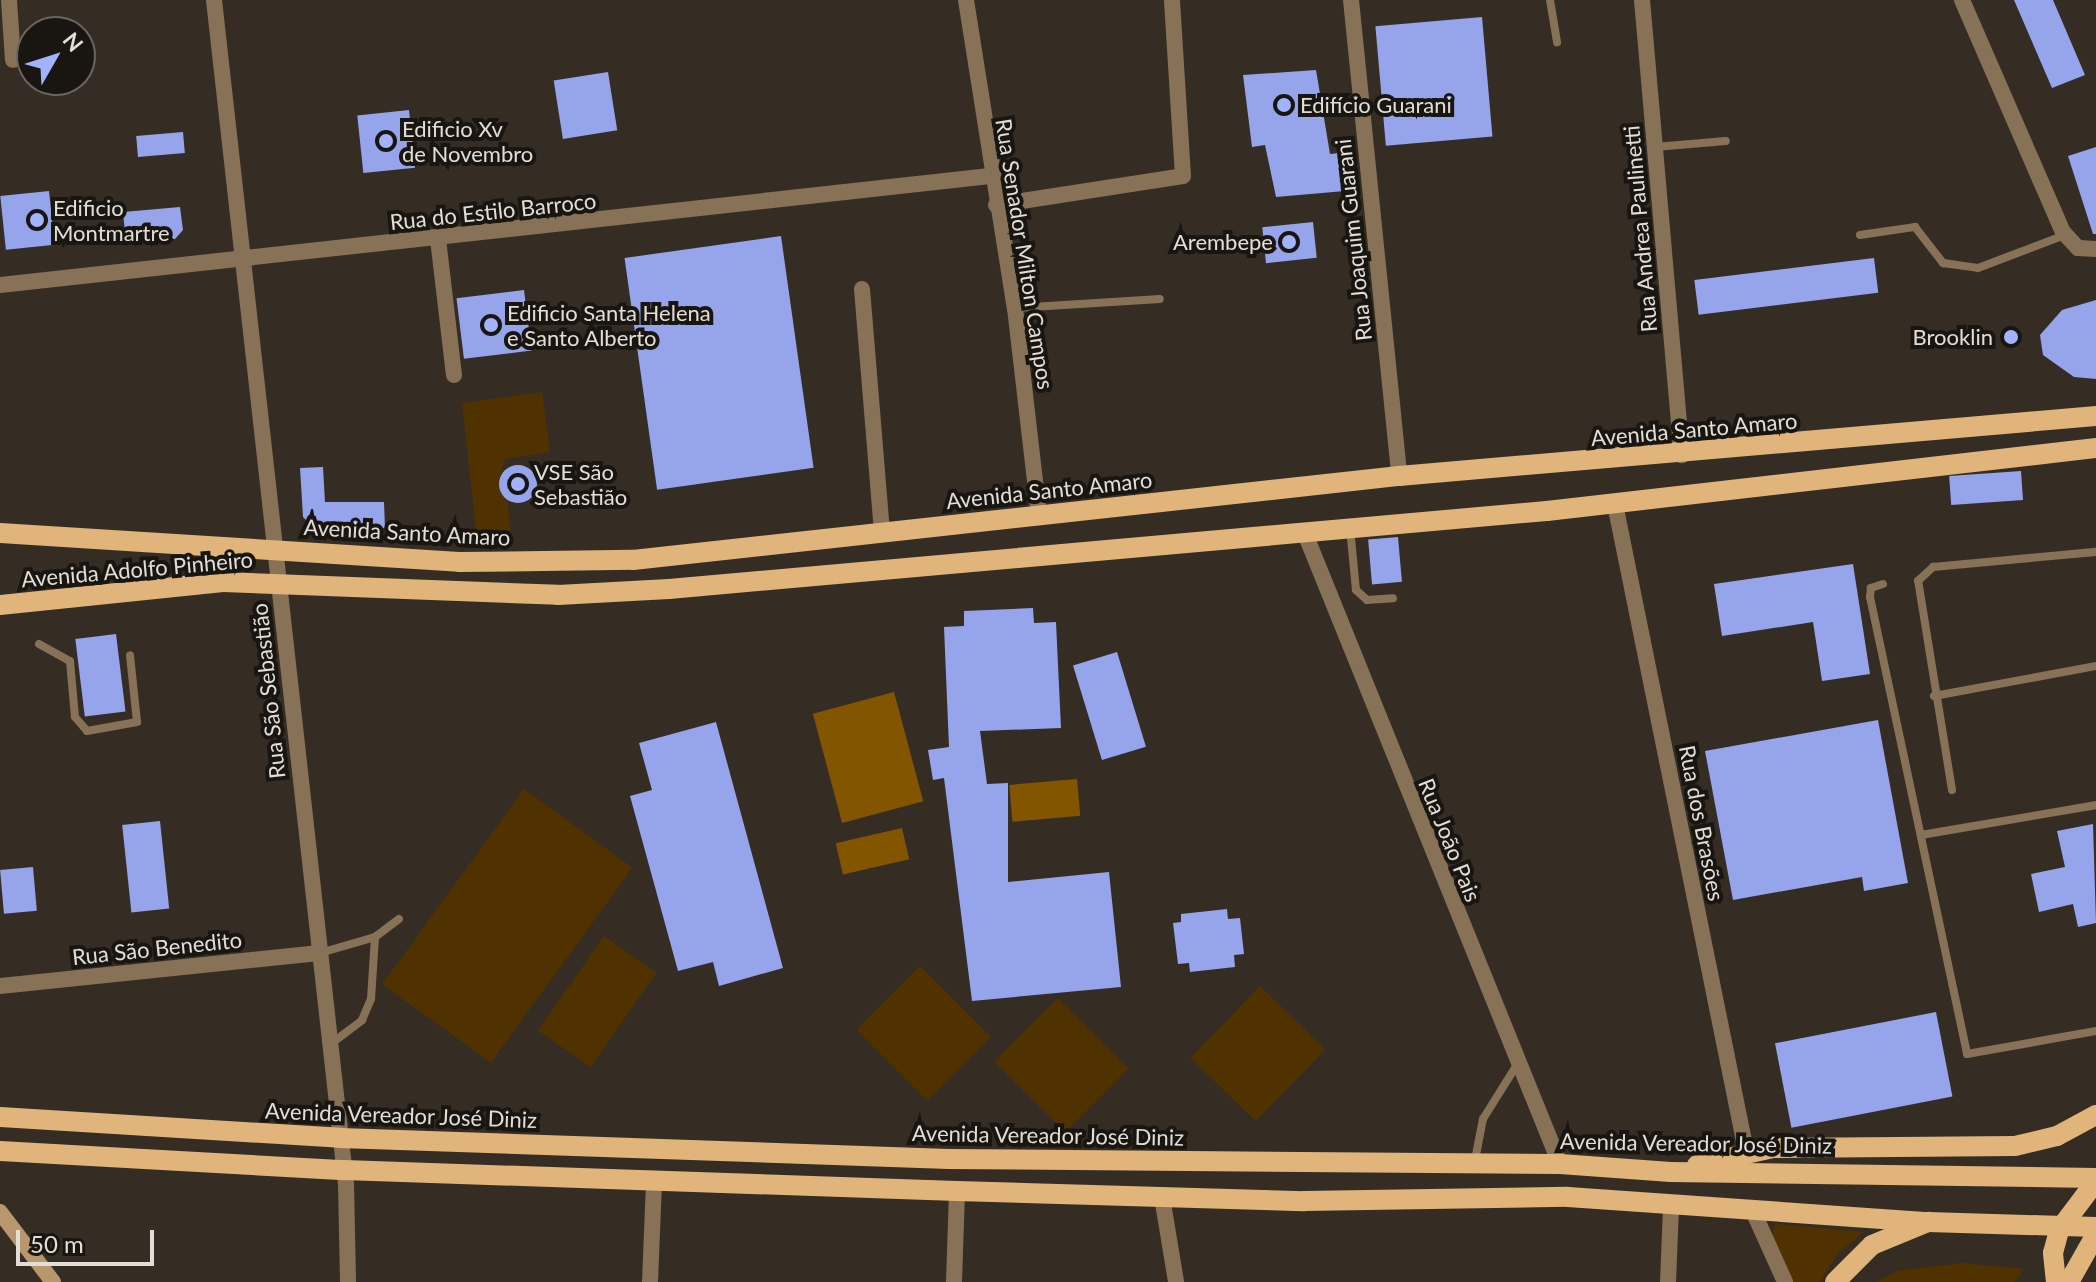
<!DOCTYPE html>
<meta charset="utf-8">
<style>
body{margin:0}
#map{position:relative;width:2096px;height:1282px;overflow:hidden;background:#352d24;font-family:Lato,sans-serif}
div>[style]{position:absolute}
.green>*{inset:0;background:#503200;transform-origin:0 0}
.water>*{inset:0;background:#845500;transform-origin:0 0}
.building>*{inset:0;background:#95a4eb;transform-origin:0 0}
.round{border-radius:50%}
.lane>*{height:8px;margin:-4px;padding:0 4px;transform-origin:4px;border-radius:4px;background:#877257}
.street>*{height:16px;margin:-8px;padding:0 8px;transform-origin:8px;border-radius:8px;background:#877257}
.secondary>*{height:16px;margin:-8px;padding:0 8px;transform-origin:8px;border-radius:8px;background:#b9976c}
.primary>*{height:20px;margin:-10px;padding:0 10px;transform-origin:10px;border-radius:10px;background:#e0b47b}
.primary-bridge>*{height:20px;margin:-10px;padding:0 10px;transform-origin:10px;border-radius:10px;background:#e0b47b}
.dots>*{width:22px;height:22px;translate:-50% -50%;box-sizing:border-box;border:4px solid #191612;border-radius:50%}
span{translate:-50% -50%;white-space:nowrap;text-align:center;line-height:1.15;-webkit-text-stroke:8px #191612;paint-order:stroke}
.poi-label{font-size:22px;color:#e2ddd7}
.left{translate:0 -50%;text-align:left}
.right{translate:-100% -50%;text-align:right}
.street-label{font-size:22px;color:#e2ddd7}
.north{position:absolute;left:16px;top:16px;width:80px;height:80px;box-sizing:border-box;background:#191612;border:2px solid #696661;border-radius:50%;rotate:51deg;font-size:22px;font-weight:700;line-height:32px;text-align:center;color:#e2ddd7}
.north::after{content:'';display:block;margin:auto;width:28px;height:36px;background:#a2b2fd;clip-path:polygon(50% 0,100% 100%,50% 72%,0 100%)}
.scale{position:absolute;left:16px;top:1230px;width:138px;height:36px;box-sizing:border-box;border:4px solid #e2ddd7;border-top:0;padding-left:10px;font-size:24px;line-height:28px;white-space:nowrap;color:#e2ddd7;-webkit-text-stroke:6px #191612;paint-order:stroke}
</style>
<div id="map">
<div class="green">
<div style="clip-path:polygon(542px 392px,550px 452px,505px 459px,499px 481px,508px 501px,511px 548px,478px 548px,462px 403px)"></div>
<div style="left:524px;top:789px;width:134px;height:241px;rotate:36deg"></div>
<div style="left:604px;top:936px;width:64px;height:115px;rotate:35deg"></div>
<div style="left:920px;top:966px;width:100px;height:90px;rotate:45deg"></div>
<div style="left:1260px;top:986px;width:91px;height:100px;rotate:44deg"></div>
<div style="left:1058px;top:998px;width:100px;height:90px;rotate:45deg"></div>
<div style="clip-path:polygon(1775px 1224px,1864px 1232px,1838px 1253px,1820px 1282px,1791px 1282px,1771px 1238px)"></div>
<div style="clip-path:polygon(1962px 1263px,2024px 1269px,2015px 1282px,1877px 1282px,1897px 1271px)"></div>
</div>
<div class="water">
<div style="left:894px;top:692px;width:113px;height:84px;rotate:75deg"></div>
<div style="left:1077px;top:779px;width:37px;height:68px;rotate:85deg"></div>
<div style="left:902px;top:828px;width:32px;height:68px;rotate:77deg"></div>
</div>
<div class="building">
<div style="clip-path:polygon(2014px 0,2053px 0,2085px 75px,2052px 88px)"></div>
<div style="left:1482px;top:17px;width:120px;height:107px;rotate:85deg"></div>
<div style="clip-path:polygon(1316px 70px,1330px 154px,1339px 153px,1345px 191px,1276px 197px,1265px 145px,1252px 147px,1243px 75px)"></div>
<div style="left:608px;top:72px;width:59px;height:55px;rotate:81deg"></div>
<div style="left:409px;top:110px;width:58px;height:52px;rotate:84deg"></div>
<div style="left:183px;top:132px;width:21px;height:47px;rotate:85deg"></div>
<div style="clip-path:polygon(2096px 147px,2096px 234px,2093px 234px,2068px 156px)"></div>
<div style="left:49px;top:191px;width:54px;height:49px;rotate:84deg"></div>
<div style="clip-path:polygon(180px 207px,183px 230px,175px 239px,126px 243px,123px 212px)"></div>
<div style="left:1313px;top:222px;width:36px;height:51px;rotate:84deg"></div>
<div style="left:781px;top:236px;width:234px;height:158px;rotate:82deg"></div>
<div style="left:1874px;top:258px;width:35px;height:181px;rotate:83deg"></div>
<div style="left:524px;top:290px;width:61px;height:68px;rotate:83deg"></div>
<div style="clip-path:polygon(2096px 300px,2096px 379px,2074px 377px,2043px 355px,2040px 335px,2062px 310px)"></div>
<div class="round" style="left:499px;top:465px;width:38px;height:38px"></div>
<div style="clip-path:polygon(323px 467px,325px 502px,384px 502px,385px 528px,312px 526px,303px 517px,300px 468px)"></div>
<div style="left:2021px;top:471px;width:29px;height:72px;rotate:86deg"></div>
<div style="left:1398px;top:537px;width:45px;height:30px;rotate:85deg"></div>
<div style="clip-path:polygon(1853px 564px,1870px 674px,1822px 681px,1813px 622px,1722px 636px,1714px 584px)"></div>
<div style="clip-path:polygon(1033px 608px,1034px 623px,1056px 622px,1061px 728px,980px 731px,987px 784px,1008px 783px,1008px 882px,1109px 872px,1121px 987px,972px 1001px,944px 778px,933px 780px,928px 750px,949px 747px,944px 627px,964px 626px,964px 611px)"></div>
<div style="left:116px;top:634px;width:78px;height:41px;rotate:83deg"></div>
<div style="left:1117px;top:652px;width:99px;height:46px;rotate:73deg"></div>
<div style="clip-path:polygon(1878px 720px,1908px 883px,1864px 891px,1862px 877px,1733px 900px,1705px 751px)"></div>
<div style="clip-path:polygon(716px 722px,783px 968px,719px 986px,713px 962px,678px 971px,630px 796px,652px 790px,639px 743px)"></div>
<div style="left:160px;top:821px;width:88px;height:38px;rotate:84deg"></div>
<div style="clip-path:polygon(2093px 824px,2096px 923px,2078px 927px,2073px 904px,2039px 912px,2031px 874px,2065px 867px,2057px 831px)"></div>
<div style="left:33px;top:867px;width:44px;height:33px;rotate:85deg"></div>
<div style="clip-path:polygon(1227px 909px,1228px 919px,1240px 918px,1244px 954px,1234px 955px,1235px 967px,1190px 972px,1189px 963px,1178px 964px,1173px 923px,1181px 922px,1181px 914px)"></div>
<div style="left:1936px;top:1012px;width:86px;height:164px;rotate:79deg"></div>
</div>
<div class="lane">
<div style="left:1550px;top:0;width:43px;rotate:80.5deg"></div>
<div style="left:1655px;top:147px;width:71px;rotate:-4.8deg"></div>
<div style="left:1860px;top:235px;width:56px;rotate:-8.3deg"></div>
<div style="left:1915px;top:227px;width:46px;rotate:52.1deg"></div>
<div style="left:1943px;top:263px;width:35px;rotate:8deg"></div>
<div style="left:1978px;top:268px;width:93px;rotate:-20.8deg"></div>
<div style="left:1016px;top:308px;width:144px;rotate:-3.6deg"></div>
<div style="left:1350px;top:528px;width:62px;rotate:84.5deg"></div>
<div style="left:1356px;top:590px;width:15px;rotate:42deg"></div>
<div style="left:1367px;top:600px;width:26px;rotate:-4deg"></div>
<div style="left:1883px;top:584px;width:13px;rotate:162deg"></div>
<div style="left:1871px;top:588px;width:9px;rotate:96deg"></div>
<div style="left:1870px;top:597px;width:467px;rotate:78deg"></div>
<div style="left:1967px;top:1054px;width:131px;rotate:-10.1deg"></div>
<div style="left:39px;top:644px;width:35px;rotate:29deg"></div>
<div style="left:70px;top:661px;width:56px;rotate:84.9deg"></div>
<div style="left:75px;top:717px;width:18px;rotate:49deg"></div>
<div style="left:87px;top:731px;width:51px;rotate:-10.2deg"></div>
<div style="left:137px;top:722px;width:67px;rotate:-96deg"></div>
<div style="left:1934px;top:696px;width:165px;rotate:-10.5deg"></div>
<div style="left:1952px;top:790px;width:212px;rotate:-99.2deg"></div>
<div style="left:1918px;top:581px;width:21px;rotate:-43deg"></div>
<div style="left:1933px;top:567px;width:164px;rotate:-5.3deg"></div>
<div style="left:1921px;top:835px;width:178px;rotate:-9.7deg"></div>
<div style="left:320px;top:953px;width:57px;rotate:-16.2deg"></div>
<div style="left:375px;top:937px;width:30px;rotate:-37deg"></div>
<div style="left:332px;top:1043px;width:38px;rotate:-37deg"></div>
<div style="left:362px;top:1020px;width:23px;rotate:-67deg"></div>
<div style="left:371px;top:999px;width:62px;rotate:-86.3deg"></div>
<div style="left:1475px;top:1160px;width:42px;rotate:-79deg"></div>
<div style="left:1483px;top:1119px;width:66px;rotate:-58deg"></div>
</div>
<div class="street">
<div style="left:9px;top:0;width:60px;rotate:86.2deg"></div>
<div style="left:214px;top:0;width:1191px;rotate:83.64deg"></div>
<div style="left:346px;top:1184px;width:98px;rotate:88.8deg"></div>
<div style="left:966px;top:0;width:312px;rotate:81deg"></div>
<div style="left:1015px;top:308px;width:207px;rotate:83.4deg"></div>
<div style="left:1351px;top:0;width:478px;rotate:84.2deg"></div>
<div style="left:1642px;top:0;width:457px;rotate:85deg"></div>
<div style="left:1962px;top:0;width:253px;rotate:66.5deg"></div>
<div style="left:2063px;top:232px;width:22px;rotate:47deg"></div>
<div style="left:2078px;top:248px;width:18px;rotate:3deg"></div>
<div style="left:996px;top:205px;width:189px;rotate:-8.8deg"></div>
<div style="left:1183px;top:176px;width:176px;rotate:-93.6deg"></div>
<div style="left:438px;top:239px;width:137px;rotate:83.3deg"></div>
<div style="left:0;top:285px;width:996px;rotate:-6.28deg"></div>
<div style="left:862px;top:289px;width:245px;rotate:85.3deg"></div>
<div style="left:1615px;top:504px;width:660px;rotate:78.55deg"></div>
<div style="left:1304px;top:531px;width:683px;rotate:67.98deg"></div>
<div style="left:0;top:986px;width:321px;rotate:-5.9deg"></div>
<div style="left:1162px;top:1197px;width:86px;rotate:80.6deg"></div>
<div style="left:1753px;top:1211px;width:78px;rotate:65.7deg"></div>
<div style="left:650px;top:1282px;width:100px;rotate:-87.7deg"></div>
<div style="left:954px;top:1282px;width:91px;rotate:-88.1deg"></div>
<div style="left:1668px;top:1282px;width:75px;rotate:-87.7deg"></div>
</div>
<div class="secondary">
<div style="left:0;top:1212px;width:88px;rotate:52.9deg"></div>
</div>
<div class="primary">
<div style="left:0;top:533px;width:460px;rotate:3.6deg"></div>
<div style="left:459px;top:562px;width:174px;rotate:-0.7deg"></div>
<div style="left:633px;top:560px;width:771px;rotate:-6.26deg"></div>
<div style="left:1399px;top:476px;width:700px;rotate:-4.92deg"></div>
<div style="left:0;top:605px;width:224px;rotate:-5.9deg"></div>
<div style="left:223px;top:582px;width:335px;rotate:2.2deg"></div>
<div style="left:558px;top:595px;width:111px;rotate:-3.1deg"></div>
<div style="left:669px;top:589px;width:881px;rotate:-5.08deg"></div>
<div style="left:1547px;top:511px;width:553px;rotate:-6.55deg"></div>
<div style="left:0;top:1117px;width:341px;rotate:3.5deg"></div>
<div style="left:340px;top:1138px;width:609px;rotate:1.97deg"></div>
<div style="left:949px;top:1159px;width:611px;rotate:0.47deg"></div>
<div style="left:1560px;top:1164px;width:111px;rotate:4.1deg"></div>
<div style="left:1671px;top:1172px;width:425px;rotate:0.8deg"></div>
<div style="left:0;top:1151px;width:345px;rotate:3.2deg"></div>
<div style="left:344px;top:1170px;width:613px;rotate:1.96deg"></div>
<div style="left:957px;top:1191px;width:347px;rotate:1.7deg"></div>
<div style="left:1304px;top:1201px;width:264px;rotate:-0.9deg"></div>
<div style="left:1568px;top:1197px;width:361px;rotate:4deg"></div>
<div style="left:1697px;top:1165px;width:78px;rotate:-12.6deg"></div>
<div style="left:1773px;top:1148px;width:242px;rotate:-0.5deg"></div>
<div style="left:2015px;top:1146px;width:43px;rotate:-13.4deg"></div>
<div style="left:2057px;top:1136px;width:44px;rotate:-28.3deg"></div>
<div style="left:1835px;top:1282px;width:52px;rotate:-45deg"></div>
<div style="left:1872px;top:1245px;width:61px;rotate:-22.3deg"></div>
<div style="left:2056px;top:1282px;width:29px;rotate:-96deg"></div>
<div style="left:2053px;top:1253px;width:24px;rotate:-75deg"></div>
<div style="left:2059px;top:1230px;width:61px;rotate:-52.9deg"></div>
<div style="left:2069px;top:1282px;width:55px;rotate:-60.6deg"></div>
</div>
<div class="primary-bridge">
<div style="left:1928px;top:1222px;width:168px;rotate:1.7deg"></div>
</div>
<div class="dots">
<div style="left:1284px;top:105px;background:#a2b2fd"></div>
<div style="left:386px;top:141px;background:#a2b2fd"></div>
<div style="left:37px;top:220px;background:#a2b2fd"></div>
<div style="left:1289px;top:242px;background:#a2b2fd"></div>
<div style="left:491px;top:325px;background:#a2b2fd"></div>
<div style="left:2011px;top:337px;background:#a2b2fd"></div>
<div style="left:518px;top:484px;background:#a2b2fd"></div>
</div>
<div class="poi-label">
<span class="left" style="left:1300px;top:105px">Edifício Guarani</span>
<span class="left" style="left:402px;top:141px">Edificio Xv<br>de Novembro</span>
<span class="left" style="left:53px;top:220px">Edificio<br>Montmartre</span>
<span class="right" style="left:1273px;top:242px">Arembepe</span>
<span class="left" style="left:507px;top:325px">Edificio Santa Helena<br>e Santo Alberto</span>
<span class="right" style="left:1993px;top:337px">Brooklin</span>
<span class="left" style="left:534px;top:484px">VSE São<br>Sebastião</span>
</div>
<div class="street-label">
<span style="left:493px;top:211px;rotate:-6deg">Rua do Estilo Barroco</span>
<span style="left:1640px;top:229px;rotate:-95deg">Rua Andrea Paulinetti</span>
<span style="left:1353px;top:240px;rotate:-96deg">Rua Joaquim Guarani</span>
<span style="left:1025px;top:254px;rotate:81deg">Rua Senador Milton Campos</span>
<span style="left:1694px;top:429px;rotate:-5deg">Avenida Santo Amaro</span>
<span style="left:1049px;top:490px;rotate:-6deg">Avenida Santo Amaro</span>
<span style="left:407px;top:532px;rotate:3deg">Avenida Santo Amaro</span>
<span style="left:137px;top:569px;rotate:-5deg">Avenida Adolfo Pinheiro</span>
<span style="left:268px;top:691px;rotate:-96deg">Rua São Sebastião</span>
<span style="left:1702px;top:823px;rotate:79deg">Rua dos Brasões</span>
<span style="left:1450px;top:840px;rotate:68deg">Rua João Pais</span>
<span style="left:157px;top:948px;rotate:-6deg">Rua São Benedito</span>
<span style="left:401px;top:1115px;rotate:2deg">Avenida Vereador José Diniz</span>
<span style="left:1048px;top:1135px;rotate:1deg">Avenida Vereador José Diniz</span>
<span style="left:1696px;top:1143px;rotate:1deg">Avenida Vereador José Diniz</span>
</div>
<div class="north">N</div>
<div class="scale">50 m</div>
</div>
